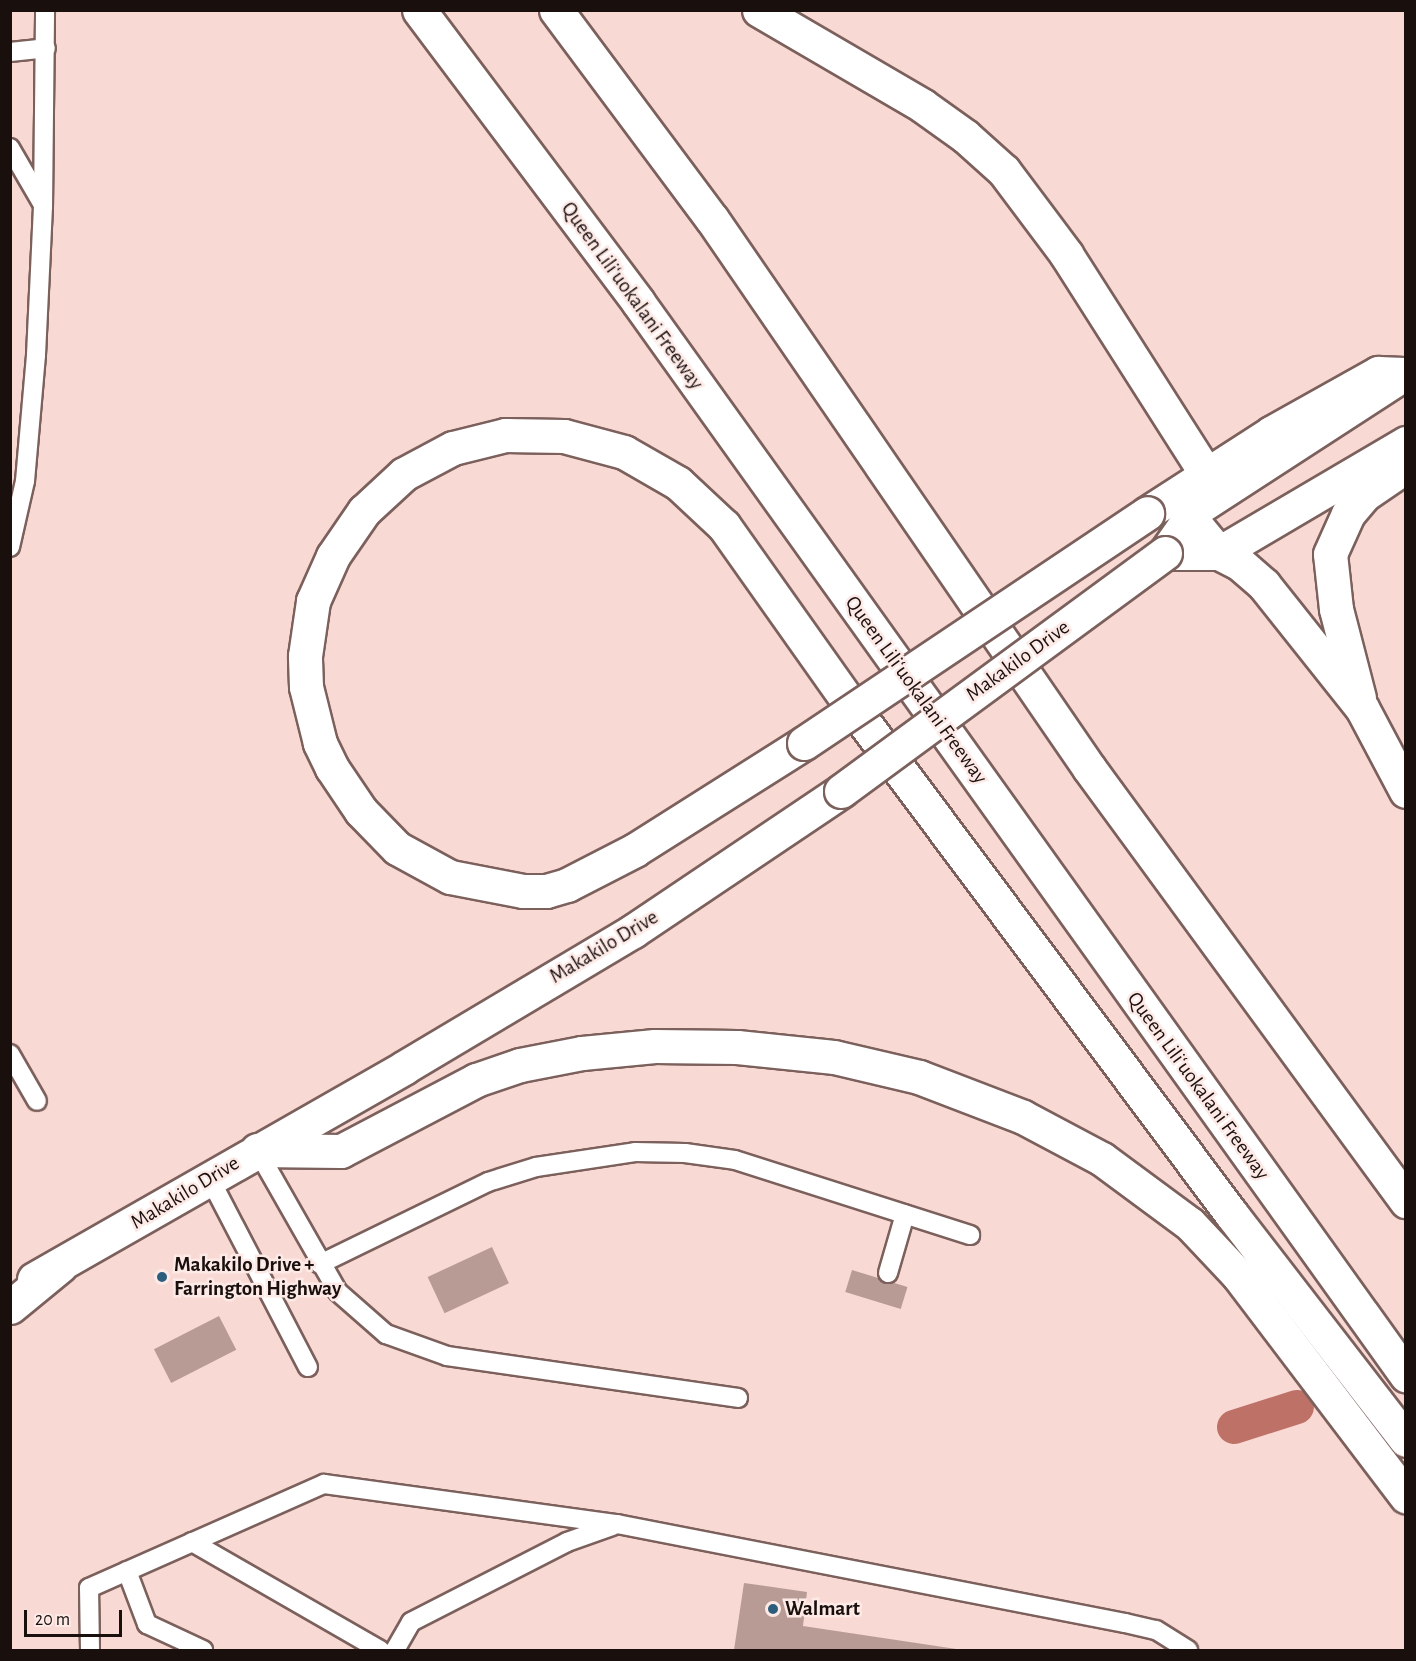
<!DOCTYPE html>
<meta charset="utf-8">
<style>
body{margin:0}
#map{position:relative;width:1416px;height:1661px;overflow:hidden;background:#f9d9d4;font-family:"Alegreya Sans",sans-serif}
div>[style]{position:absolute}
.canal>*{height:34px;margin:-17px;padding:0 17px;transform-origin:17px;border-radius:17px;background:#be7167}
.building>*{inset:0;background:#b99b96;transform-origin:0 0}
.roads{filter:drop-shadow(2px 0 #7b605c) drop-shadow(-2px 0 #7b605c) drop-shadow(0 2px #7b605c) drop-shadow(0 -2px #7b605c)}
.lane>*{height:18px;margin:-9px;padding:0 9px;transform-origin:9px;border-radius:9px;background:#fff}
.secondary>*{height:33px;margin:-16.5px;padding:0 16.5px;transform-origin:16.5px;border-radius:16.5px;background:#fff}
.primary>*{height:33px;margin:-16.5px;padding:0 16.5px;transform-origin:16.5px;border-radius:16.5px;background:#fff}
.highway>*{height:33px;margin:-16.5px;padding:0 16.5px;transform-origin:16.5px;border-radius:16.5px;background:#fff}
.bridges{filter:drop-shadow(2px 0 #7b605c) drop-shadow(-2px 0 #7b605c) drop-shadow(0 2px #7b605c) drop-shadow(0 -2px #7b605c)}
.secondary-bridge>*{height:33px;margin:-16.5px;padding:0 16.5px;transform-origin:16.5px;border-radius:16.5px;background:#fff}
.highway-bridge>*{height:33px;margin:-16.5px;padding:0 16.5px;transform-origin:16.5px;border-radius:16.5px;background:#fff}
.dots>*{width:16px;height:16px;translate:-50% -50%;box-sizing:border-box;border:3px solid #fdeae7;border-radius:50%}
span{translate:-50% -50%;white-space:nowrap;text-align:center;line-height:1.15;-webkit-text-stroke:5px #fdeae7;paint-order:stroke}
.street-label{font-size:21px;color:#190f0d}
.poi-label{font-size:21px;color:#190f0d;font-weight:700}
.left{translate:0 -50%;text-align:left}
.frame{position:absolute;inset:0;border:12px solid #190f0d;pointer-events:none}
.scale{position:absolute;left:24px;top:1610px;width:98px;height:27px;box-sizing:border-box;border:3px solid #190f0d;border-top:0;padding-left:8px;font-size:18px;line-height:21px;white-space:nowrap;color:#190f0d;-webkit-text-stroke:4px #fdeae7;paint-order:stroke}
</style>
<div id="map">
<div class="canal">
<div style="left:1234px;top:1427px;width:66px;rotate:-17.6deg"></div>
</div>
<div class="building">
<div style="left:492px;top:1247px;width:40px;height:71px;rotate:65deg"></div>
<div style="left:852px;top:1270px;width:58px;height:23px;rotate:17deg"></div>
<div style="left:219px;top:1316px;width:38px;height:73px;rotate:63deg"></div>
<div style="clip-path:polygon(744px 1583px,807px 1592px,803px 1626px,963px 1650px,734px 1650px)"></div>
</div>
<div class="roads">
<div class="lane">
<div style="left:10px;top:52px;width:36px;rotate:-6deg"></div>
<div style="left:10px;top:148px;width:66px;rotate:59.9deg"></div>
<div style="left:10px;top:547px;width:68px;rotate:-77.2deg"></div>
<div style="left:25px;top:481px;width:126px;rotate:-85deg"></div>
<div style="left:36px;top:355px;width:148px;rotate:-87.3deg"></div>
<div style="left:43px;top:207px;width:197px;rotate:-89.4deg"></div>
<div style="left:10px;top:1054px;width:54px;rotate:60.1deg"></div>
<div style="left:257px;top:1150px;width:163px;rotate:60.3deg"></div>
<div style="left:338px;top:1292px;width:64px;rotate:41.2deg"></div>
<div style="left:386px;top:1334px;width:65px;rotate:19.8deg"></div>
<div style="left:447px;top:1356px;width:294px;rotate:8.2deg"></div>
<div style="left:210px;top:1179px;width:212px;rotate:62.5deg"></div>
<div style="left:320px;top:1264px;width:187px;rotate:-26deg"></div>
<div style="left:488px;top:1182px;width:50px;rotate:-17.4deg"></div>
<div style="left:536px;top:1167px;width:100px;rotate:-8.6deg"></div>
<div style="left:635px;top:1152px;width:50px;rotate:1.1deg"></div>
<div style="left:685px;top:1153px;width:50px;rotate:8deg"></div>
<div style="left:735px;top:1160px;width:247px;rotate:17.7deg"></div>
<div style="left:888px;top:1273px;width:61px;rotate:-73.9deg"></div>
<div style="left:192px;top:1542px;width:217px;rotate:29.9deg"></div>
<div style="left:127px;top:1571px;width:57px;rotate:69.3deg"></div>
<div style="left:147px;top:1624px;width:62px;rotate:24.9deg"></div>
<div style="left:90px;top:1650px;width:62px;rotate:-90.9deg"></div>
<div style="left:89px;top:1588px;width:257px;rotate:-23.9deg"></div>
<div style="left:324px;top:1484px;width:296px;rotate:7.8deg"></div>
<div style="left:617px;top:1524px;width:518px;rotate:11.03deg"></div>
<div style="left:1125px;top:1623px;width:32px;rotate:13deg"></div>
<div style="left:1156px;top:1630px;width:38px;rotate:32deg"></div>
<div style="left:395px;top:1650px;width:32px;rotate:-60deg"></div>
<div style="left:411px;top:1622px;width:175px;rotate:-27.1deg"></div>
<div style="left:567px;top:1542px;width:48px;rotate:-19.6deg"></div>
</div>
<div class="secondary">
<div style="left:1165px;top:553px;width:54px;rotate:-54.8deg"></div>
<div style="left:1196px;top:509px;width:248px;rotate:-33deg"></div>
<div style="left:1165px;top:553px;width:54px"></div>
<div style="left:1219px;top:553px;width:217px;rotate:-30.5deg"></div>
<div style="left:34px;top:1279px;width:427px;rotate:-29.7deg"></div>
<div style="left:405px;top:1067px;width:265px;rotate:-30.8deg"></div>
<div style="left:633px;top:931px;width:251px;rotate:-33.9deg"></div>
</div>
<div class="primary">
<div style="left:10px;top:1307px;width:65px;rotate:-39.4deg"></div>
</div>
<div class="highway">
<div style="left:419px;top:10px;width:365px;rotate:53.1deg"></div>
<div style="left:638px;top:302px;width:1320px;rotate:54.41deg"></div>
<div style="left:556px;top:10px;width:261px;rotate:53.3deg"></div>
<div style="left:712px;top:219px;width:666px;rotate:55.52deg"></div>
<div style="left:1089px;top:768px;width:537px;rotate:53.79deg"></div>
<div style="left:759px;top:10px;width:190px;rotate:30.3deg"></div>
<div style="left:923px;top:106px;width:52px;rotate:35.5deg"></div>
<div style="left:965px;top:136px;width:52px;rotate:41.9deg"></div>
<div style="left:1004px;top:171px;width:104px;rotate:53.2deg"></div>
<div style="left:1066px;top:254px;width:262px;rotate:57.5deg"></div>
<div style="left:1147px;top:513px;width:148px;rotate:-32.8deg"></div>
<div style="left:1271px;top:433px;width:123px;rotate:-29.3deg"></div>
<div style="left:1378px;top:373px;width:26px;rotate:2deg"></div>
<div style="left:1190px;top:518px;width:45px;rotate:50.4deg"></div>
<div style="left:1219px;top:553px;width:22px;rotate:27deg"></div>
<div style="left:1239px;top:563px;width:33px;rotate:41deg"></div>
<div style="left:1264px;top:585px;width:157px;rotate:51.5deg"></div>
<div style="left:1362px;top:708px;width:94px;rotate:62.1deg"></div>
<div style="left:1359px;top:698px;width:92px;rotate:-104.5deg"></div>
<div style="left:1336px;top:609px;width:55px;rotate:-96.2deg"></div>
<div style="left:1330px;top:554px;width:44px;rotate:-65.8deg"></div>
<div style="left:1348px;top:514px;width:26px;rotate:-50deg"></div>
<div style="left:1365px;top:494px;width:50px;rotate:-34.3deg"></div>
<div style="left:804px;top:743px;width:200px;rotate:147.7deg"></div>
<div style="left:635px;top:850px;width:76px;rotate:152.8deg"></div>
<div style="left:567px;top:885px;width:22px;rotate:164deg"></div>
<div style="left:546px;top:891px;width:23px;rotate:180deg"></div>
<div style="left:523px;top:891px;width:74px;rotate:-169.1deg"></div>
<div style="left:450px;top:877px;width:60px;rotate:-151.3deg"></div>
<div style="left:397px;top:848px;width:52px;rotate:-134.2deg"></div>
<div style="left:361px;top:811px;width:52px;rotate:-124deg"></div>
<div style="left:332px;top:768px;width:28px;rotate:-116deg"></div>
<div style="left:320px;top:743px;width:58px;rotate:-104deg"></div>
<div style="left:306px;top:687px;width:31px;rotate:-92deg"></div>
<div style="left:305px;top:656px;width:56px;rotate:-81.7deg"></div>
<div style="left:313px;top:601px;width:49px;rotate:-66deg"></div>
<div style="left:333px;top:556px;width:55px;rotate:-55.4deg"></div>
<div style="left:364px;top:511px;width:54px;rotate:-42.8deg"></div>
<div style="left:404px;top:474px;width:55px;rotate:-28deg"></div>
<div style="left:453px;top:448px;width:54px;rotate:-14deg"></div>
<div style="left:505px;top:435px;width:59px;rotate:1deg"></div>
<div style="left:564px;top:436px;width:62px;rotate:14.9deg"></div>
<div style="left:624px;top:452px;width:62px;rotate:29.9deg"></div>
<div style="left:678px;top:483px;width:63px;rotate:43.1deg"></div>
<div style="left:724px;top:526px;width:214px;rotate:54.7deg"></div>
<div style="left:848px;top:701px;width:642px;rotate:53.24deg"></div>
<div style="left:1232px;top:1215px;width:284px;rotate:52.3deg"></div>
<div style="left:257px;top:1150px;width:84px;rotate:0.7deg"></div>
<div style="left:341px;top:1151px;width:153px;rotate:-27.7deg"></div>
<div style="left:476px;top:1080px;width:46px;rotate:-18.8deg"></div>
<div style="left:520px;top:1065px;width:63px;rotate:-11deg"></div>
<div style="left:582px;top:1053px;width:73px;rotate:-5.5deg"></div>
<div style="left:655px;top:1046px;width:82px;rotate:0.7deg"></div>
<div style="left:737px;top:1047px;width:98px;rotate:5.9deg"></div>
<div style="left:834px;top:1057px;width:87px;rotate:13.2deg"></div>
<div style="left:919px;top:1077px;width:111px;rotate:21deg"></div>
<div style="left:1023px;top:1117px;width:89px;rotate:28deg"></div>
<div style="left:1102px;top:1159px;width:109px;rotate:36.5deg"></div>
<div style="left:1190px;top:1224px;width:70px;rotate:46.7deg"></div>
<div style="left:1238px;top:1275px;width:278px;rotate:52.8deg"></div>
</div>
</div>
<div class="bridges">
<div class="secondary-bridge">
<div style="left:841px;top:791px;width:402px;rotate:-36.3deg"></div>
</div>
<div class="highway-bridge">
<div style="left:804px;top:743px;width:413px;rotate:-33.8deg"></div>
</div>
</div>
<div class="dots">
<div style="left:162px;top:1277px;background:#2d5d7c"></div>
<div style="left:773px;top:1609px;background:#2d5d7c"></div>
</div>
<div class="street-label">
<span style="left:632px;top:296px;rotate:54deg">Queen Liliʻuokalani Freeway</span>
<span style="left:1018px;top:661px;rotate:-36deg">Makakilo Drive</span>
<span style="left:916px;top:690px;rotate:54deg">Queen Liliʻuokalani Freeway</span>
<span style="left:604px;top:947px;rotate:-31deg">Makakilo Drive</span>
<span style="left:1198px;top:1086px;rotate:54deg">Queen Liliʻuokalani Freeway</span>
<span style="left:185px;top:1193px;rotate:-31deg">Makakilo Drive</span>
</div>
<div class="poi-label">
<span class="left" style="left:174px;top:1277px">Makakilo Drive +<br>Farrington Highway</span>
<span class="left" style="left:785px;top:1609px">Walmart</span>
</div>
<div class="frame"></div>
<div class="scale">20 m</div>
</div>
